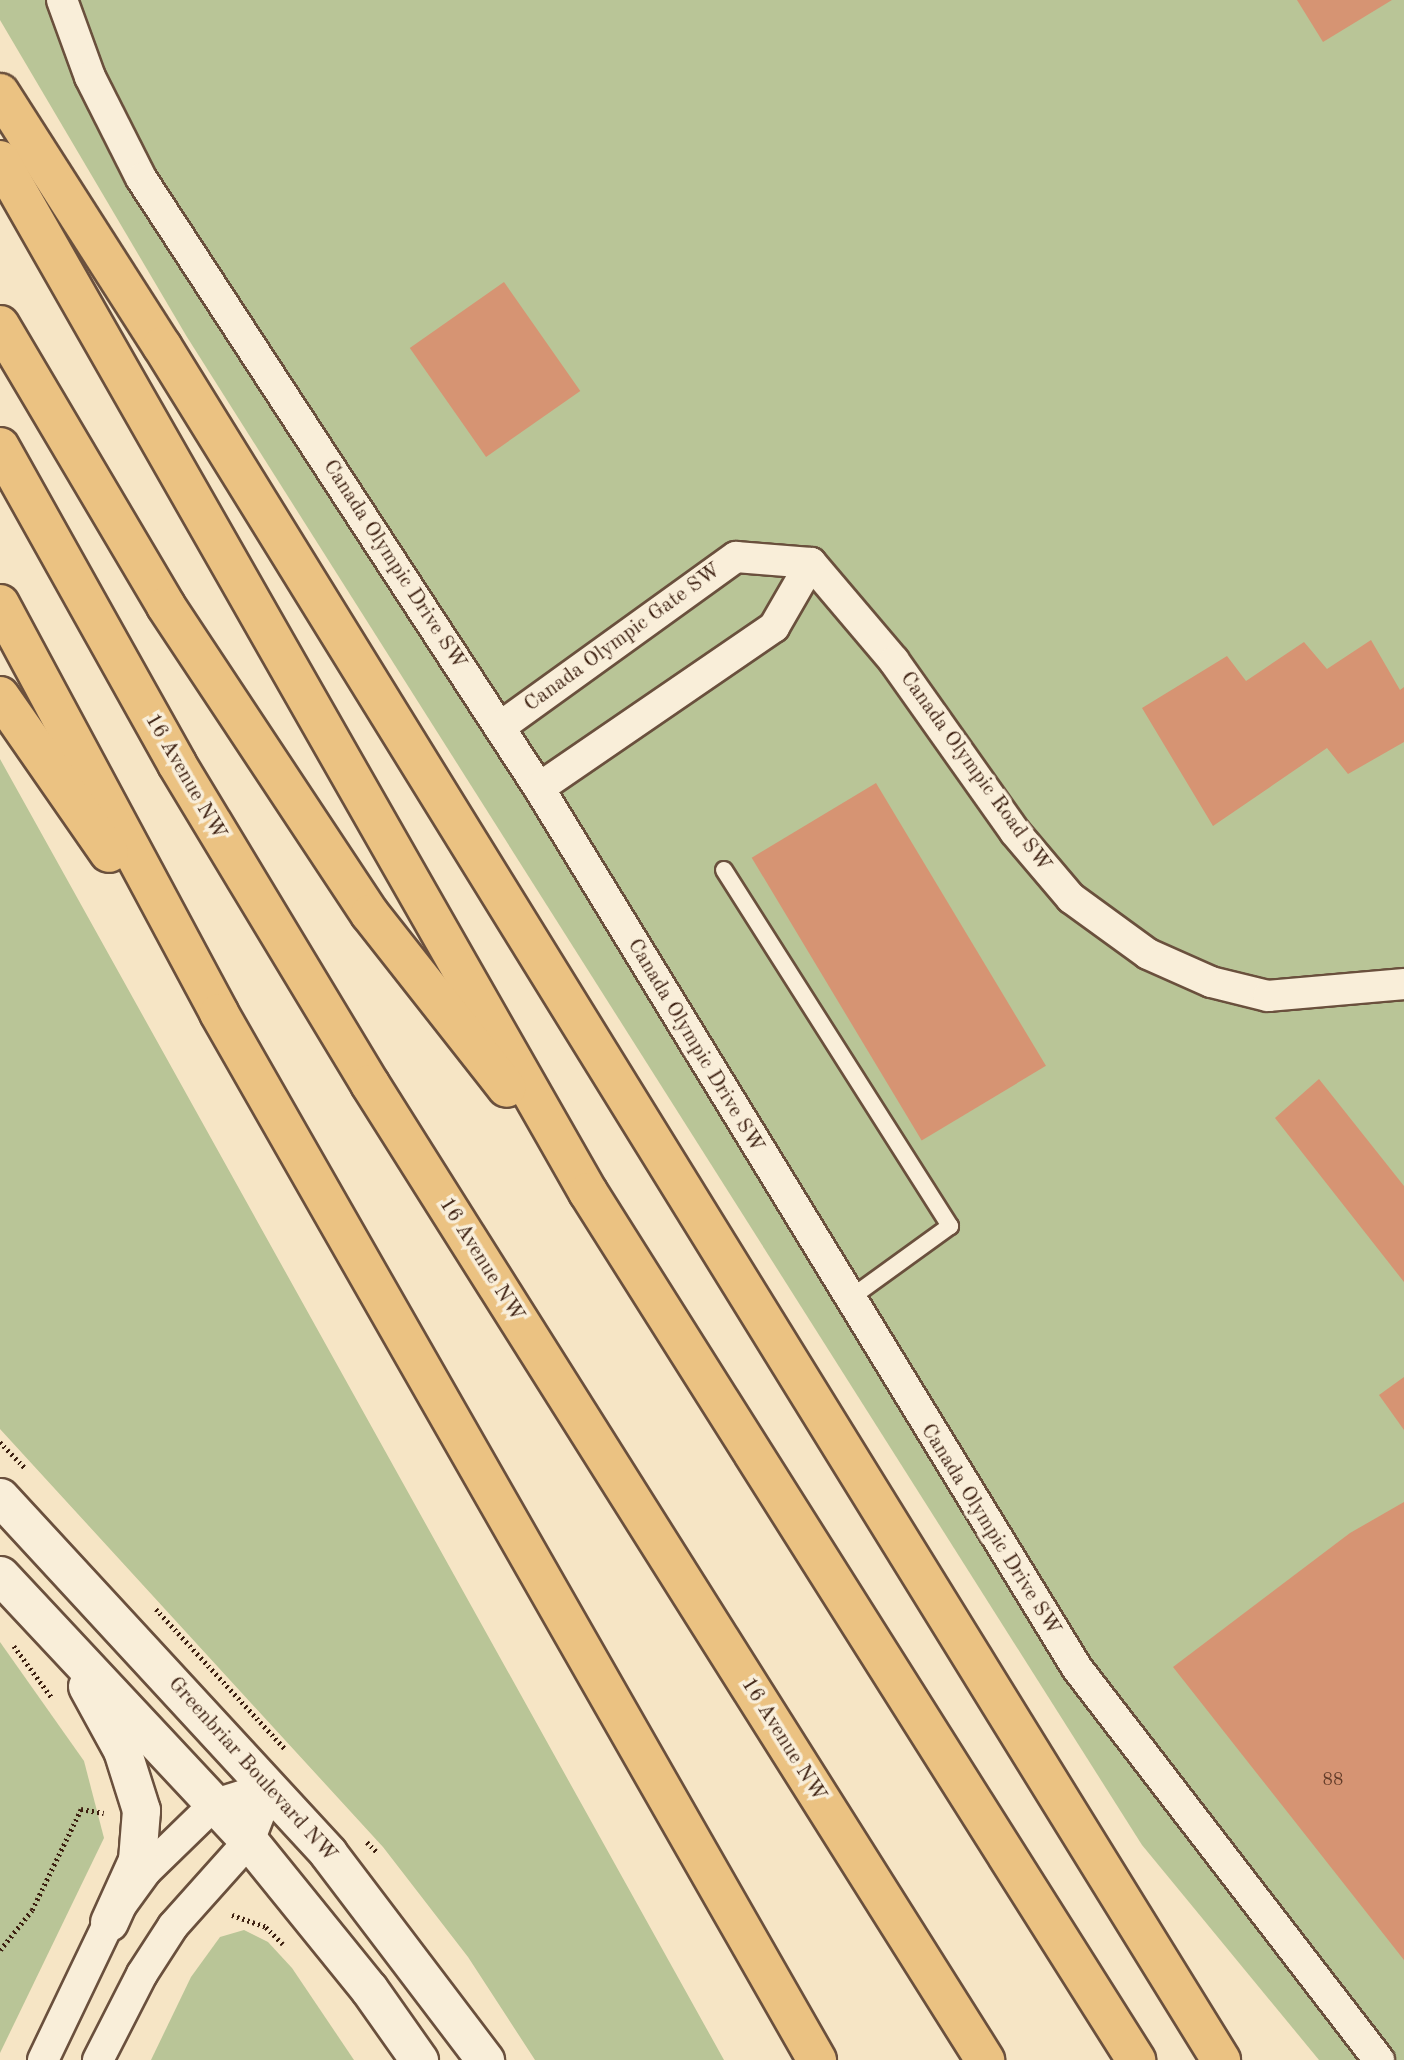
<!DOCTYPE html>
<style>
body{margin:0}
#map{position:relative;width:1404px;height:2060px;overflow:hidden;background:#f6e5c5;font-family:"Old Standard TT",serif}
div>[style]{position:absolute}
.green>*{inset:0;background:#b9c597}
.building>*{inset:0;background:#d69473;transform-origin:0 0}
.path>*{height:4.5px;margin-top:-2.25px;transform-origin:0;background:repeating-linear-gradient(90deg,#3c1f10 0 2px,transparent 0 5.5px)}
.roads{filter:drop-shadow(2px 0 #6a503d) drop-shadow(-2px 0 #6a503d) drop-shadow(0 2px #6a503d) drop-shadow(0 -2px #6a503d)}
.service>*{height:16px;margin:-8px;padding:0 8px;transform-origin:8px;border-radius:8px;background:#f9eed9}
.minor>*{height:30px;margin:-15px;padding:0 15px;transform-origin:15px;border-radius:15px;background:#f9eed9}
.tertiary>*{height:37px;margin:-18.5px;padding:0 18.5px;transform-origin:18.5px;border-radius:18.5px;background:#f9eed9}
.motorway>*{height:38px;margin:-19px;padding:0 19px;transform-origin:19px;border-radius:19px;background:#ebc282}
span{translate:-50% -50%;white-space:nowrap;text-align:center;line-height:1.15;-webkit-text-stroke:7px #f9eed9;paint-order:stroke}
.number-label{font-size:18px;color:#623c29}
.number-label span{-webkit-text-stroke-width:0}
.street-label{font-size:21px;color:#3c1f10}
</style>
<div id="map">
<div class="green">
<div style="clip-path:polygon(0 0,1404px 0,1404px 2060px,1319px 2060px,1142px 1845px,187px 337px,0 20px)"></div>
<div style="clip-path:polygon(0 759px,724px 2060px,535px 2060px,468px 1957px,383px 1847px,0 1429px)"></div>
<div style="clip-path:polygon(0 1642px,84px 1761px,104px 1838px,0 2053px)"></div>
<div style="clip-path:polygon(244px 1930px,268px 1942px,292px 1968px,354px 2060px,151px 2060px,191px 1977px,220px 1937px)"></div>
</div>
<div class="building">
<div style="clip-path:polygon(1297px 0,1392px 0,1323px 42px)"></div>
<div style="left:504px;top:282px;width:133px;height:115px;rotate:55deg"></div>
<div style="clip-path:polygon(1371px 640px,1400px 690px,1404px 687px,1404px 742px,1348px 774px,1327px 748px,1213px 826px,1142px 708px,1227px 656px,1246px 681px,1304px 642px,1327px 669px)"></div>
<div style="left:876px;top:783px;width:330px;height:145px;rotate:59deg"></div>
<div style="clip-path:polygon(1319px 1079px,1404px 1186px,1404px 1282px,1275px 1118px)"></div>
<div style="clip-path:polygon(1404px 1377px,1404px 1430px,1379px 1395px)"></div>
<div style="clip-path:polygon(1404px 1502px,1404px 1960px,1173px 1667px,1350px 1533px)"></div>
</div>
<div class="path">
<div style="left:0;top:1442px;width:37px;rotate:46deg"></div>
<div style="left:156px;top:1609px;width:190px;rotate:47.3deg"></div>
<div style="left:14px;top:1646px;width:64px;rotate:53.8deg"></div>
<div style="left:367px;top:1842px;width:16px;rotate:45deg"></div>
<div style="left:232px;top:1915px;width:36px;rotate:19deg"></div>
<div style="left:266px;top:1927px;width:24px;rotate:45deg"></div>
<div style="left:0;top:1950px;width:51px;rotate:-51.3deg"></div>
<div style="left:32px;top:1910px;width:112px;rotate:-64.1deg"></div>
<div style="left:81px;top:1809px;width:23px;rotate:10deg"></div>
</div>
<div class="roads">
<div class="service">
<div style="left:724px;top:870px;width:422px;rotate:57.6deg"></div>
<div style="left:950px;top:1226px;width:125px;rotate:144.1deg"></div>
</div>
<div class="minor">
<div style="left:62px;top:0;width:82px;rotate:70deg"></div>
<div style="left:90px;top:77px;width:113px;rotate:63.2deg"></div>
<div style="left:141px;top:178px;width:728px;rotate:56.88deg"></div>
<div style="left:539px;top:788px;width:1031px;rotate:58.56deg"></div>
<div style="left:1077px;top:1668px;width:495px;rotate:52.4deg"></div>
<div style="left:811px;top:563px;width:128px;rotate:49.7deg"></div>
<div style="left:894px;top:661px;width:209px;rotate:54.7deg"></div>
<div style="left:1015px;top:832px;width:87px;rotate:49.7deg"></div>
<div style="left:1071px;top:898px;width:95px;rotate:36deg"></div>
<div style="left:1148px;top:954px;width:69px;rotate:24deg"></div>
<div style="left:1211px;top:982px;width:59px;rotate:13.8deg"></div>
<div style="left:1268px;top:996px;width:137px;rotate:-5deg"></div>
<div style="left:500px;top:727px;width:291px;rotate:-35.8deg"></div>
<div style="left:736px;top:557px;width:75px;rotate:4.6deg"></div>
<div style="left:539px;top:788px;width:285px;rotate:-34.4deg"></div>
<div style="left:774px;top:627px;width:74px;rotate:-60deg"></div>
<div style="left:43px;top:2060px;width:153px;rotate:-64.4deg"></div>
<div style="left:109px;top:1922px;width:63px;rotate:-54deg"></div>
<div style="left:146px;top:1871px;width:96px;rotate:-44.2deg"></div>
<div style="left:215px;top:1804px;width:58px;rotate:-17.2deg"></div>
<div style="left:98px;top:2060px;width:97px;rotate:-62.9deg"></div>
<div style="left:142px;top:1974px;width:57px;rotate:-57.1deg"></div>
<div style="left:173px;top:1926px;width:114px;rotate:-48.2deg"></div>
<div style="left:249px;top:1841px;width:58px;rotate:-68.7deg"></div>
</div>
<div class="tertiary">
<div style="left:0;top:1497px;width:484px;rotate:47.3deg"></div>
<div style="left:328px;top:1853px;width:260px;rotate:52.8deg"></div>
<div style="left:0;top:1575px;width:364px;rotate:46.9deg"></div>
<div style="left:249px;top:1841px;width:191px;rotate:51deg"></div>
<div style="left:369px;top:1989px;width:87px;rotate:54.8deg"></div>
<div style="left:87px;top:1686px;width:73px;rotate:61.3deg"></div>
<div style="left:122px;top:1750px;width:63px;rotate:72.4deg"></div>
<div style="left:141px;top:1810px;width:50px;rotate:94.6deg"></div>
<div style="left:137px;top:1860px;width:68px;rotate:114.3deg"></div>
</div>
<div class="motorway">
<div style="left:0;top:93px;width:300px;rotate:57.4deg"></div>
<div style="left:162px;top:346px;width:2015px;rotate:58.29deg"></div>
<div style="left:0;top:160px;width:1188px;rotate:60.33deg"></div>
<div style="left:588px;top:1192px;width:1027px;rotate:57.73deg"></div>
<div style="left:0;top:325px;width:326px;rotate:59.4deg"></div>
<div style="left:166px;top:606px;width:369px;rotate:56.5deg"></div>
<div style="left:370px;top:914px;width:221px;rotate:51.8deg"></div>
<div style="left:0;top:447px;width:363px;rotate:60.8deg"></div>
<div style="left:177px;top:764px;width:374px;rotate:58.9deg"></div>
<div style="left:370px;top:1084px;width:1154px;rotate:57.78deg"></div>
<div style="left:0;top:604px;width:464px;rotate:61.8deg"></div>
<div style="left:219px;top:1013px;width:1206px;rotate:60.27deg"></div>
<div style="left:0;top:696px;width:191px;rotate:55.2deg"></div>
</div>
</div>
<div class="number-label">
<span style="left:1333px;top:1780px">88</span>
</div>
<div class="street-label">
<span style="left:394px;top:565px;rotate:57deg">Canada Olympic Drive SW</span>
<span style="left:623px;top:638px;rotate:-36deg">Canada Olympic Gate SW</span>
<span style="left:975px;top:772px;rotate:54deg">Canada Olympic Road SW</span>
<span style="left:185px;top:777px;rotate:60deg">16 Avenue NW</span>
<span style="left:695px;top:1046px;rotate:59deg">Canada Olympic Drive SW</span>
<span style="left:481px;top:1260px;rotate:58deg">16 Avenue NW</span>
<span style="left:990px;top:1530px;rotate:58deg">Canada Olympic Drive SW</span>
<span style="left:783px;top:1740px;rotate:58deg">16 Avenue NW</span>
<span style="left:252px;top:1770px;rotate:48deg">Greenbriar Boulevard NW</span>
</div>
</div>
